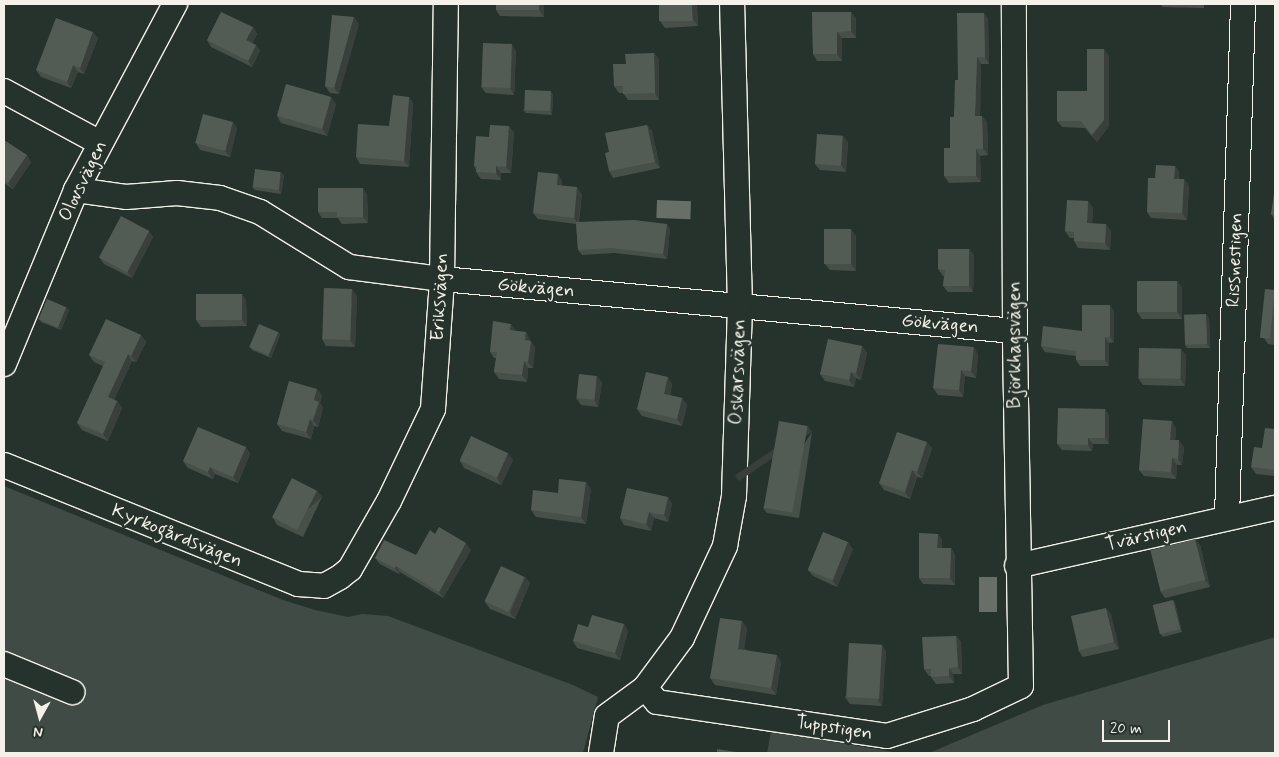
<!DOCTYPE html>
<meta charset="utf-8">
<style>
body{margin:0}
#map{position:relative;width:1279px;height:757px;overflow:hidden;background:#26332d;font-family:Mynerve,sans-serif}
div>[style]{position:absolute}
.green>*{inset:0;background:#414b45}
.water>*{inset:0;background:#676f68;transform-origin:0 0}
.roads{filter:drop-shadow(1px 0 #f4f1e8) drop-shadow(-1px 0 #f4f1e8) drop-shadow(0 1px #f4f1e8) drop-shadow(0 -1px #f4f1e8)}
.minor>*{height:24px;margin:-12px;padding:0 12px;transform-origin:12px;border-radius:12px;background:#26332d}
.wall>*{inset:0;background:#474f49}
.shaded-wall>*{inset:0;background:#39403c;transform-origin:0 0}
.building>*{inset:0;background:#525c55;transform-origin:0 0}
span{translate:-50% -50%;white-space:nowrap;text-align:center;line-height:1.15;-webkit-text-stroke:5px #26332d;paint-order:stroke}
.street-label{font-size:19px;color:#f4f1e8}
.frame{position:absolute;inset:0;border:5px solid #f4f1e8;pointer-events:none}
.north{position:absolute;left:15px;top:692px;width:50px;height:50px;-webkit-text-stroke:4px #26332d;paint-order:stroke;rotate:187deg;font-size:14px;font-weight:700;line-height:20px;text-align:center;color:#f4f1e8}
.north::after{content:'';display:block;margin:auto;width:18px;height:22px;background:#f4f1e8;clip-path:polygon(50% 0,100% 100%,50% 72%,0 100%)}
.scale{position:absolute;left:1102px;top:720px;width:68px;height:22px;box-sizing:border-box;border:2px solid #f4f1e8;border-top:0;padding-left:6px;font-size:15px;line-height:18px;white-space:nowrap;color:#f4f1e8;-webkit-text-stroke:4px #26332d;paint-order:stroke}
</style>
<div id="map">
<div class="green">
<div style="clip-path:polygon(4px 486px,283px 600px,315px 610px,348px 617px,362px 614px,388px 616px,573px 685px,598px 697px,583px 753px,4px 753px)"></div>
<div style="clip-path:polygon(1275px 637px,1275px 753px,929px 753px,1043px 705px)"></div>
<div style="clip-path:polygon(771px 731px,899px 753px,767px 753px)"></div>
</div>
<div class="water">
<div style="left:657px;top:200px;width:34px;height:18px;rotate:2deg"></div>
<div style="left:979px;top:577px;width:18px;height:35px"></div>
</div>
<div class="roads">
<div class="minor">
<div style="left:4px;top:91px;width:109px;rotate:28.4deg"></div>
<div style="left:76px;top:190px;width:50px;rotate:8deg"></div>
<div style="left:126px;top:197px;width:51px;rotate:-4.5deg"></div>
<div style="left:177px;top:193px;width:43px;rotate:6.6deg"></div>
<div style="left:220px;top:198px;width:42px;rotate:19.3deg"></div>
<div style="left:260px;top:212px;width:105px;rotate:31.7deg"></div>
<div style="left:349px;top:267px;width:94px;rotate:7.4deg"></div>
<div style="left:442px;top:279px;width:575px;rotate:5.19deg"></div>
<div style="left:4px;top:364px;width:188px;rotate:-67.5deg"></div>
<div style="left:76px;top:190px;width:211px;rotate:-62deg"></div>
<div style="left:4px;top:465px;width:317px;rotate:22deg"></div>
<div style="left:298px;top:584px;width:26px;rotate:4deg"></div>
<div style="left:324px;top:586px;width:18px;rotate:-29deg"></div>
<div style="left:340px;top:577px;width:13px;rotate:-39deg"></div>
<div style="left:350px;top:569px;width:78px;rotate:-60.2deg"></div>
<div style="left:389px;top:501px;width:102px;rotate:-64.4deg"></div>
<div style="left:433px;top:409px;width:130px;rotate:-86deg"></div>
<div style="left:442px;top:279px;width:275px;rotate:-89.2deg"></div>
<div style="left:1227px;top:517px;width:513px;rotate:-88.21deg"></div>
<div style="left:1017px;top:566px;width:264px;rotate:-12.7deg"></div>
<div style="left:4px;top:664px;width:74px;rotate:22.4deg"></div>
<div style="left:645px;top:688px;width:18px;rotate:49deg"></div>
<div style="left:657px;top:702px;width:232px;rotate:8.4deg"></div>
<div style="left:887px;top:736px;width:90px;rotate:-17.4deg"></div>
<div style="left:973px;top:709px;width:53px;rotate:-25.6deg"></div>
<div style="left:1021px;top:686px;width:355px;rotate:-91deg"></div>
<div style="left:1015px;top:331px;width:327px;rotate:-90.2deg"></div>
<div style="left:601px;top:753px;width:37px;rotate:-81deg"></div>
<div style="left:607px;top:716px;width:47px;rotate:-36.4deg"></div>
<div style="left:645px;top:688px;width:62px;rotate:-53.5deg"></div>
<div style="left:682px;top:638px;width:102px;rotate:-64.9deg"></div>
<div style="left:725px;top:546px;width:51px;rotate:-79.8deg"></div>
<div style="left:734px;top:496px;width:190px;rotate:-88.2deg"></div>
<div style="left:740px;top:306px;width:302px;rotate:-91.5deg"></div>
</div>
</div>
<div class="wall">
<div style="clip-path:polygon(496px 4px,544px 4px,544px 17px,500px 16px,496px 10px)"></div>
<div style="clip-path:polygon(659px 4px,697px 4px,698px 26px,665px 28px,660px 21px)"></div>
<div style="clip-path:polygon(1160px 4px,1204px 4px,1204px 8px,1163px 7px)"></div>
<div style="clip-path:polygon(812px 12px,856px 18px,856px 38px,842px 38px,842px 61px,817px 61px,813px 54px)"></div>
<div style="clip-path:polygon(984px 13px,988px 19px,989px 64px,981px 64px,980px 116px,987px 122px,988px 155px,980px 156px,981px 182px,949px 183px,944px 176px,950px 148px,958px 80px)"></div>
<div style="clip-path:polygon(359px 24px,339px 94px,330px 93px,325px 86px)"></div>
<div style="clip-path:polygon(253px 27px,257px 34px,252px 43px,256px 45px,260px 51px,252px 67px,211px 47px,207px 40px)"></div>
<div style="clip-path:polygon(98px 38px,84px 74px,78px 72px,71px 88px,41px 77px,36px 70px)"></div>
<div style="clip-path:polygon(516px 51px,514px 95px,486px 93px,481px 87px)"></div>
<div style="clip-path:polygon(654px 53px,659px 60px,659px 100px,628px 100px,623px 93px,619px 93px,614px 86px)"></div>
<div style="clip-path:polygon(1109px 56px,1109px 126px,1097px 142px,1085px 128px,1062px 127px,1057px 121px,1087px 91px)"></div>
<div style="clip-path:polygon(553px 95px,552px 115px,526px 113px,523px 110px)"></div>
<div style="clip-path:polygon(409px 97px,413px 103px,409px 167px,360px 164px,356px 157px,389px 126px)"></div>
<div style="clip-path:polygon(336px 104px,327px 136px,281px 123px,277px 116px)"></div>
<div style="clip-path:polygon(647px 125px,652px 131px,660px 168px,613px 178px,609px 171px,609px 152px)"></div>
<div style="clip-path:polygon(237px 128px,230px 157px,200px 150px,196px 143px)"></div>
<div style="clip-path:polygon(514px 132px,511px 173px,501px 173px,501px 180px,481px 179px,476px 172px,476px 170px,474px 166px,489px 137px)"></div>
<div style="clip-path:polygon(4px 140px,31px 162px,13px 189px,4px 183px)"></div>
<div style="clip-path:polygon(848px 142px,846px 172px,820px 170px,815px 164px)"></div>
<div style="clip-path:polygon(1175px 166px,1179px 172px,1179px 179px,1184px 179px,1189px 186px,1187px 220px,1151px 218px,1147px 212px,1155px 178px)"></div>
<div style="clip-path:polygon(284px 175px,281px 194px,255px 190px,252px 187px)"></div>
<div style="clip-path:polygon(562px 181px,562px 186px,582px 194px,579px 222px,667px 224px,670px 229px,667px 259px,615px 253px,582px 255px,578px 250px,576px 224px,538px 219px,533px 213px)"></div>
<div style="clip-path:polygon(363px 188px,367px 195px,368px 223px,342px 224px,338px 218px,322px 218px,318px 212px)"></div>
<div style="clip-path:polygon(1275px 194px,1275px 220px,1271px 214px)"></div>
<div style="clip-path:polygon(1088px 201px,1093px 208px,1092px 223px,1111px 231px,1110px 250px,1078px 248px,1074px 241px,1074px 238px,1070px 238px,1065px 231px)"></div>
<div style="clip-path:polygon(856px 236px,856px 271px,830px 270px,825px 264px)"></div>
<div style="clip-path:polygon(153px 237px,132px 278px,104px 264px,99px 257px)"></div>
<div style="clip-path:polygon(974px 255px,973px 292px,948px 292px,943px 286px,944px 276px,943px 276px,938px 269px)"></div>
<div style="clip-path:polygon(1177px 281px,1182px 288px,1182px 319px,1142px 319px,1137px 312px)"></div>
<div style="clip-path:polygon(1275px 290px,1275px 345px,1268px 344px,1264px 338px)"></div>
<div style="clip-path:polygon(242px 294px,246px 301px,247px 326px,201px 327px,196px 320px)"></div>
<div style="clip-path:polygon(357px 296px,355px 347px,326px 346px,322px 339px)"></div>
<div style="clip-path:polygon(69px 310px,61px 330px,41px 322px,39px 319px)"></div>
<div style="clip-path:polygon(1114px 311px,1114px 342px,1109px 343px,1109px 366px,1080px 366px,1076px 360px,1076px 356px,1045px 352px,1041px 346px,1082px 331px)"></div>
<div style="clip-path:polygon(1209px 318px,1210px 348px,1187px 348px,1185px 345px)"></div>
<div style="clip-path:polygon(515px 330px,515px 331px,530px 339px,530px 341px,535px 347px,533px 368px,528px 368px,527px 382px,499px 379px,494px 372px,496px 358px,494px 358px,490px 352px)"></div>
<div style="clip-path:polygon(278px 332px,280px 335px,271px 358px,252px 350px,250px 347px)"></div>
<div style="clip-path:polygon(141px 335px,146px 342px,136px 362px,132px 361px,114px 400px,117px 401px,122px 408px,108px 441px,82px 430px,77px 423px,103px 366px,94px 362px,89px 355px)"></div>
<div style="clip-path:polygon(862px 346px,867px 353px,861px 380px,856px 378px,854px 387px,825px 381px,820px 374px)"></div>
<div style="clip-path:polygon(978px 354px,976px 378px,965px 376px,963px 397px,938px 395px,933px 388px)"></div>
<div style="clip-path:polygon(1186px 355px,1185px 386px,1143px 385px,1138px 378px)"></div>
<div style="clip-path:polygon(602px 382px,598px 407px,581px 405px,576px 398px)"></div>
<div style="clip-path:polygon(672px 384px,670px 395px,682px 398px,687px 405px,682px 426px,642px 416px,637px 409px)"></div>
<div style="clip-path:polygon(322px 395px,320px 403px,323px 408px,318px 427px,314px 426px,311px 439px,282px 431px,277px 424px)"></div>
<div style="clip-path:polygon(1105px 409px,1109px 416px,1109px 444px,1093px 444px,1092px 451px,1062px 450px,1057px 444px)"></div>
<div style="clip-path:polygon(1176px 428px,1175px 440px,1184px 447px,1182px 465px,1177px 465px,1176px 479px,1144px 476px,1139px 470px)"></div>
<div style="clip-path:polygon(1275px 429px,1275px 476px,1256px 474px,1251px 467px,1262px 448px)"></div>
<div style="clip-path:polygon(812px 432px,799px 518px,767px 513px,763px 508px)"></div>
<div style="clip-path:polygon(246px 447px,250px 454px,238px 483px,215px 474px,213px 479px,188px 468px,183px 461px)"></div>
<div style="clip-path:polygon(932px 448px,922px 478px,917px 477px,910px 499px,884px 490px,879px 483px)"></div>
<div style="clip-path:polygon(513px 460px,501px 485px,464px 468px,460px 461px)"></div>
<div style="clip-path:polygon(591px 489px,586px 524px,536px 517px,531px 510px,558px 493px)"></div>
<div style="clip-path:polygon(317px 491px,322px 497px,303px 537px,277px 525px,273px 518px)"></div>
<div style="clip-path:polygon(668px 497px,672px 504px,668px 522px,654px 518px,651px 531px,624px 525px,620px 518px)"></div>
<div style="clip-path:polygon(435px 534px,471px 550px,443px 598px,400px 572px,399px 574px,380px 564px,375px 558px,416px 555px)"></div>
<div style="clip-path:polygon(938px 534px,942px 540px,942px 548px,951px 548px,955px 555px,955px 585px,923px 584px,919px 578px)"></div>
<div style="clip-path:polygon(1200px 545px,1210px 587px,1165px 598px,1160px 591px)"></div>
<div style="clip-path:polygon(853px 549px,837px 587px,813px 576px,808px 570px)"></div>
<div style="clip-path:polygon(525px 577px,530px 583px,515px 619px,490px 609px,485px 602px)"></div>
<div style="clip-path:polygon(1173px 600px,1175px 603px,1182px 632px,1163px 637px,1160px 633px)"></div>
<div style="clip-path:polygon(1111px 614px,1119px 649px,1083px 657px,1078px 650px)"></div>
<div style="clip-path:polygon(624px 624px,628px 631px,620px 660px,577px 648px,573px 641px,588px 627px)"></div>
<div style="clip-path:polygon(747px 628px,744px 649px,781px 662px,776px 695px,715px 685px,710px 678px)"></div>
<div style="clip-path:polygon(956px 636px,961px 642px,962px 674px,953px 674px,954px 683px,936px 684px,931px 677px,931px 676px,929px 676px,924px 669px)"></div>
<div style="clip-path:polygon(882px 645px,886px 652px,882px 706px,850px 704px,845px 697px)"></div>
</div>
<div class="shaded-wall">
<div style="clip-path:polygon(539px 4px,544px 4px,544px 17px,539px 10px)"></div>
<div style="clip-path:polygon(692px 4px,697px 4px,698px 26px,693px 19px)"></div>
<div style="clip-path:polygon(851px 12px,856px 18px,856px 38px,851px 31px)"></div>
<div style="clip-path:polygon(984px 13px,988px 19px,989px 64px,985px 57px)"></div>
<div style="clip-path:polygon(354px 17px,359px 24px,339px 94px,334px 88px)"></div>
<div style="clip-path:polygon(253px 27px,257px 34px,251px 47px,246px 40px)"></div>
<div style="clip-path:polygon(93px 32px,98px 38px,84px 74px,80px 68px)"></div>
<div style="clip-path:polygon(837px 32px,842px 38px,842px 61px,837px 54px)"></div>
<div style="clip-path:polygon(512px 44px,516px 51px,514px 95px,510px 88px)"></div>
<div style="clip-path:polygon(256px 45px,260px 51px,252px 67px,248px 61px)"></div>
<div style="clip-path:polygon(1104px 49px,1109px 56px,1109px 126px,1097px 142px,1092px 135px)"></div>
<div style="clip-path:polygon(654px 53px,659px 60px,659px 100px,655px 93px)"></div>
<div style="clip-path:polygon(977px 57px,981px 64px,980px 123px,975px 116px)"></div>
<div style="clip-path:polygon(73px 65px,78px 72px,71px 88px,67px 82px)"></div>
<div style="clip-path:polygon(551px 91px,553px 95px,552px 115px,550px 111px)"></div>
<div style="clip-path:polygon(331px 97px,336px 104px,327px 136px,322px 129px)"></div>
<div style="clip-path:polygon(409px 97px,413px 103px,409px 167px,404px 161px)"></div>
<div style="clip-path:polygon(982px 116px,987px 122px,988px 155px,983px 149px)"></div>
<div style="clip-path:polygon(233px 122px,237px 128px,230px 157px,225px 151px)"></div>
<div style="clip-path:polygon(647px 125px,652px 131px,660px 168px,655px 162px)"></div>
<div style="clip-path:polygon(509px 126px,514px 132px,511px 173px,506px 167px)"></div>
<div style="clip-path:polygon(843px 136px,848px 142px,846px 172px,841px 165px)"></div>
<div style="clip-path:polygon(976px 149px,980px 156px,981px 182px,976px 176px)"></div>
<div style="clip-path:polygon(27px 155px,31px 162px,13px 189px,8px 183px)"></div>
<div style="clip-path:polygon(496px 166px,501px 173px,501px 180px,496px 173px)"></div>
<div style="clip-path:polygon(1175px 166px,1179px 172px,1178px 186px,1174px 179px)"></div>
<div style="clip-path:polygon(281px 172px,284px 175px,281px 194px,279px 190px)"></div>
<div style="clip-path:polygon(558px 174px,562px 181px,561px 192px,557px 185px)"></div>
<div style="clip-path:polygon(1184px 179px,1189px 186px,1187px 220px,1182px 213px)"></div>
<div style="clip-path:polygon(577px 187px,582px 194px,578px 224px,574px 218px)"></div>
<div style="clip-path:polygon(363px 188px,367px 195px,368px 223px,363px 217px)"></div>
<div style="clip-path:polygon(1088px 201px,1093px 208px,1092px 230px,1087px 223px)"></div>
<div style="clip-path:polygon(667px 224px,670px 229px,667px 259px,663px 254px)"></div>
<div style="clip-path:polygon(1106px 224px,1111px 231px,1110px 250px,1105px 243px)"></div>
<div style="clip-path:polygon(851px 229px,856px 236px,856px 271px,851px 264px)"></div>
<div style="clip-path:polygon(149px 231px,153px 237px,132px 278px,127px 272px)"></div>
<div style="clip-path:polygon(969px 249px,974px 255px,973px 292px,969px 286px)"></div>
<div style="clip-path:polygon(1177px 281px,1182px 288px,1182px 319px,1177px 312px)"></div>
<div style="clip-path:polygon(352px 289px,357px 296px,355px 347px,350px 340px)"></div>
<div style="clip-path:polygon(242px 294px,246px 301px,247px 326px,242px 320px)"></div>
<div style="clip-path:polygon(1110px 305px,1114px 311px,1114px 342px,1110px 337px)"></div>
<div style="clip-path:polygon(66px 307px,69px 310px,61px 330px,58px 327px)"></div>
<div style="clip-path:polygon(1206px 314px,1209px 318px,1210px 348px,1207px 344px)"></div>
<div style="clip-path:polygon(511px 324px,515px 330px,515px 337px,510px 330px)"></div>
<div style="clip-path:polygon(278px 332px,280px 335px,271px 358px,268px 355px)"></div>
<div style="clip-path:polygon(526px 332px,530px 339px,529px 347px,525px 340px)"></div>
<div style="clip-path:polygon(141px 335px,146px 342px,136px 362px,131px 356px)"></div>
<div style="clip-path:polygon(1105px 337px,1109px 343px,1109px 366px,1105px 360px)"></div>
<div style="clip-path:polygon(531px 341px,535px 347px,533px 368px,528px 362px)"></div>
<div style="clip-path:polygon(862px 346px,867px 353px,861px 380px,856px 373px)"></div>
<div style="clip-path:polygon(974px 347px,978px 354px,976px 378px,971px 371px)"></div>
<div style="clip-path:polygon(1181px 349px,1186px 355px,1185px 386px,1180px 379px)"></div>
<div style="clip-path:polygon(128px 354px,132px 361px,112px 404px,108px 397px)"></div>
<div style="clip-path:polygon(524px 361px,528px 368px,527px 382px,522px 375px)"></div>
<div style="clip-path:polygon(961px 370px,965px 376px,963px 397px,959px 390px)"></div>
<div style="clip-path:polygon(851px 372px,856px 378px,854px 387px,849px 380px)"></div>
<div style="clip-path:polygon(597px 376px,602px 382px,598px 407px,594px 400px)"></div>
<div style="clip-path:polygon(668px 377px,672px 384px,668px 400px,664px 394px)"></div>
<div style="clip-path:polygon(317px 389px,322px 395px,320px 403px,323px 408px,318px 427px,313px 420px,314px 400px)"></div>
<div style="clip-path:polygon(682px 398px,687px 405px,682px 426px,677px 419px)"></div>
<div style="clip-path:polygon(117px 401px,122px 408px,108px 441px,103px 434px)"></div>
<div style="clip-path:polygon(1105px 409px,1109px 416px,1109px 444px,1105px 438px)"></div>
<div style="clip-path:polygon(310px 419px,314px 426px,311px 439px,306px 432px)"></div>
<div style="clip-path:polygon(1172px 421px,1176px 428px,1175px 446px,1170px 440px)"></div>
<div style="left:808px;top:426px;width:7px;height:88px;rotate:56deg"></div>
<div style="clip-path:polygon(1088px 438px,1093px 444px,1092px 451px,1088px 445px)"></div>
<div style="clip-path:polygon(1179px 440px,1184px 447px,1182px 465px,1178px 459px)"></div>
<div style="clip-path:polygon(927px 442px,932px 448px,922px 478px,917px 472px)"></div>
<div style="clip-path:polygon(246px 447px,250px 454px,238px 483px,233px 477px)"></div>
<div style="clip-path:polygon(508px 453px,513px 460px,501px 485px,497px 478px)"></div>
<div style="clip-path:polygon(1172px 458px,1177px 465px,1176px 479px,1171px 472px)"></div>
<div style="clip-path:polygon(210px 467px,215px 474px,213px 479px,208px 472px)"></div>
<div style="clip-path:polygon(912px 470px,917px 477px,910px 499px,905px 492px)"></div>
<div style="clip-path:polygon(586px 482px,591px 489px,586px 524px,581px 517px)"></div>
<div style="left:317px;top:491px;width:8px;height:44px;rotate:50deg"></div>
<div style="clip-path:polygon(668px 497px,672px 504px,668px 522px,664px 515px)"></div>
<div style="clip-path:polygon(649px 512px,654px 518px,651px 531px,646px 524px)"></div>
<div style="clip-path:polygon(938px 534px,942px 540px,942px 555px,937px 548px)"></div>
<div style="clip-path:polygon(1195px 539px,1200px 545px,1210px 587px,1205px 580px)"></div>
<div style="clip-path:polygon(848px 542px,853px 549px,837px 587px,832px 580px)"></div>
<div style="clip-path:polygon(466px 543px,471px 550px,443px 598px,439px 592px)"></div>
<div style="clip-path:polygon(951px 548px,955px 555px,955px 585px,950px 578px)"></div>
<div style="clip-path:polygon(396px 566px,400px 572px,399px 574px,395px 568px)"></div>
<div style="clip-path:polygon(525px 577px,530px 583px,515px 619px,510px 613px)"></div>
<div style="clip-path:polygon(1173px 600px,1175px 603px,1182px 632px,1180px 629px)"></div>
<div style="clip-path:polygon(1106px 608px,1111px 614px,1119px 649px,1114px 642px)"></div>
<div style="clip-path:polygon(742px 621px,747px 628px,743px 655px,738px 649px)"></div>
<div style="clip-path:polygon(624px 624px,628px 631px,620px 660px,615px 653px)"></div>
<div style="clip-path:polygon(956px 636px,961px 642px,962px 674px,958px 667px)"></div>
<div style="clip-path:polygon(882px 645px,886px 652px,882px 706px,878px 700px)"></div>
<div style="clip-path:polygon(777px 655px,781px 662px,776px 695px,771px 688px)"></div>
<div style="clip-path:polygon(949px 668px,953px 674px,954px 683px,949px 676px)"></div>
</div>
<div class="building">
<div style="left:496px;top:4px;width:43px;height:6px"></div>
<div style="left:659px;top:4px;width:33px;height:17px"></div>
<div style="clip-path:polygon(221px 12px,253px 27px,246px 40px,256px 45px,248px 61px,207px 40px)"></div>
<div style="clip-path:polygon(812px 12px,851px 12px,851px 31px,837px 32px,837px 54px,813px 54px)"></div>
<div style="clip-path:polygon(957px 13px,984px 13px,985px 57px,977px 57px,975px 116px,982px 116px,983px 149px,976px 149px,976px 176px,944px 176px,944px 148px,950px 148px,950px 117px,954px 117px,955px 80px,958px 80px)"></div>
<div style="clip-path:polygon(332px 15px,354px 17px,334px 88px,325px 86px)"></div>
<div style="clip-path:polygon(56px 18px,93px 32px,80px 68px,73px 65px,67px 82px,36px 70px)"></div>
<div style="left:483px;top:43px;width:29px;height:44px;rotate:2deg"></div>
<div style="clip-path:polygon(1087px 49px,1104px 49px,1104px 120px,1092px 135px,1081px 121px,1057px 121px,1057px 91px,1087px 91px)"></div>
<div style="clip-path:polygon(654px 53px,655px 93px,623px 94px,623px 86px,614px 86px,613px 64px,626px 64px,625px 54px)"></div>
<div style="left:286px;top:84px;width:47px;height:33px;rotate:16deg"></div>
<div style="left:525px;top:90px;width:26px;height:20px;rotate:2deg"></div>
<div style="clip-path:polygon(393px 95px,409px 97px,404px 161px,356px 157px,358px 124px,389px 126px)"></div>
<div style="left:203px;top:114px;width:31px;height:30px;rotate:15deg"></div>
<div style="clip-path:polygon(490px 125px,509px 126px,506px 167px,496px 166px,496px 173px,476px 172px,477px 166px,474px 166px,476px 136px,489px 137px)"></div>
<div style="clip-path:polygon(647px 125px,655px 162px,609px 171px,605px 153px,609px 152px,605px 133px)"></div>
<div style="left:817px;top:134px;width:26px;height:30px;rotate:4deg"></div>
<div style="clip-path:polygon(4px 140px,27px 155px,8px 183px,4px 180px)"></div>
<div style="clip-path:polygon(1156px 165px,1175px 166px,1174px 179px,1184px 179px,1182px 213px,1147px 212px,1148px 178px,1155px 178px)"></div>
<div style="left:255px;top:169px;width:26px;height:18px;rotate:7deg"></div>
<div style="clip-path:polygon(538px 172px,558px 174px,557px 185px,577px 187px,574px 218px,533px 213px)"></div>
<div style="clip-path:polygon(318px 188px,363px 188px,363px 217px,337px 217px,337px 212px,318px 212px)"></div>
<div style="clip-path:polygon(1274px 194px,1275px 194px,1275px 215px,1271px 214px)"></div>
<div style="clip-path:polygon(1067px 200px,1088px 201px,1087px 223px,1106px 224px,1105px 243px,1074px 241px,1074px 232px,1065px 231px)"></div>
<div style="left:121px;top:216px;width:32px;height:47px;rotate:28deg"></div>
<div style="clip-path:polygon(634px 220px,667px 224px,663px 254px,611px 248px,578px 250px,576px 222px)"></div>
<div style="left:824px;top:229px;width:27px;height:35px"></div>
<div style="clip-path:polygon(938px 249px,969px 249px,969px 286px,943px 286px,945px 270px,938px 269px)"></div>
<div style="left:1137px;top:281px;width:40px;height:31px"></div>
<div style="left:324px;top:288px;width:28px;height:51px;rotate:2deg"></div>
<div style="left:1265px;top:289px;width:10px;height:49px;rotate:6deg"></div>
<div style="left:242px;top:294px;width:26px;height:46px;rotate:90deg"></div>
<div style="left:47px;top:299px;width:21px;height:22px;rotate:23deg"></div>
<div style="clip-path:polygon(1082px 305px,1110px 305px,1110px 337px,1105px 337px,1105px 360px,1076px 360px,1076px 351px,1041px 346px,1043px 326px,1082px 331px)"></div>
<div style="left:1206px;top:314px;width:30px;height:22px;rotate:88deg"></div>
<div style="clip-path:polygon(106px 319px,141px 335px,131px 356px,128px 354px,108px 397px,117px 401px,103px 434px,77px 423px,105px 362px,89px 355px)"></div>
<div style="clip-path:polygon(493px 321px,511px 324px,510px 330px,526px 332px,525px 340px,531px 341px,528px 362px,524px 361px,522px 375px,494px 372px,497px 352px,490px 352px)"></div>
<div style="left:259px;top:324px;width:21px;height:25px;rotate:23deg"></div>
<div style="clip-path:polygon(828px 339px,862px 346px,856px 373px,851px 372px,849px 380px,820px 374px)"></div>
<div style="clip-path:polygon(938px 344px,974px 347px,971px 371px,961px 370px,959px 390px,933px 388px)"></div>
<div style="left:1139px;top:348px;width:42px;height:30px;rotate:1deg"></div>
<div style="clip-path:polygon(646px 372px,668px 377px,664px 394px,682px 398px,677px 419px,637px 409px)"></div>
<div style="left:579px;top:374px;width:18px;height:24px;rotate:6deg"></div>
<div style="clip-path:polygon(289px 381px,317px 389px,314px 400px,319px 402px,313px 420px,310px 419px,306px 432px,277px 424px)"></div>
<div style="clip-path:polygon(1058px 408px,1105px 409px,1105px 438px,1088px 438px,1088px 445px,1057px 444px)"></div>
<div style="clip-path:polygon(1143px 419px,1172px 421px,1170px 440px,1179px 440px,1178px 459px,1172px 458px,1171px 472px,1139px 470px)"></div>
<div style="left:779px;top:421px;width:29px;height:88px;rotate:10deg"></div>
<div style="clip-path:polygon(198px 427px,246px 447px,233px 477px,210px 467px,208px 472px,183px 461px)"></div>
<div style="clip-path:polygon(1265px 428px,1275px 429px,1275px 470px,1251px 467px,1254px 447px,1262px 448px)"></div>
<div style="clip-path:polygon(897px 432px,927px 442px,917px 472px,912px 470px,905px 492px,879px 483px)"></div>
<div style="left:471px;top:436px;width:41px;height:27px;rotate:25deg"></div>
<div style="left:292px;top:478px;width:28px;height:44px;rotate:27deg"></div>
<div style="clip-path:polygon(559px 479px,586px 482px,581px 517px,531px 510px,533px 490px,558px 493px)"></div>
<div style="clip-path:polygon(627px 488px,668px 497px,664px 515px,649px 512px,646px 524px,620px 518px)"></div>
<div style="clip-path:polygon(439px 527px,466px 543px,439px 592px,396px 566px,395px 568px,375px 558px,384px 540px,416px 555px,430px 530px,435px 534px)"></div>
<div style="left:823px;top:532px;width:27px;height:41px;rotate:22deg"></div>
<div style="clip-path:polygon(919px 533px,938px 534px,937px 548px,951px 548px,950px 578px,919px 578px)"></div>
<div style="left:1195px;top:539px;width:42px;height:46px;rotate:76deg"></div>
<div style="left:501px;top:566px;width:26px;height:39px;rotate:25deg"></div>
<div style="left:1173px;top:600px;width:30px;height:21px;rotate:76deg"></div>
<div style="left:1106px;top:608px;width:35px;height:36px;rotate:77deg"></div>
<div style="clip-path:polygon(592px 615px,624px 624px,615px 653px,573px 641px,578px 624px,588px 627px)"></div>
<div style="clip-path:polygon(720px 618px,742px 621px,738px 649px,777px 655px,771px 688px,710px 678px)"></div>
<div style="clip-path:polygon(956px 636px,958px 667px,949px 668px,949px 676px,931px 677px,931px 669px,924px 669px,922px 637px)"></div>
<div style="left:849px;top:643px;width:33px;height:54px;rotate:3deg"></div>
<div style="clip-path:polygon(717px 749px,742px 753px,717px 753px)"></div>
</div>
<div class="street-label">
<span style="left:83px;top:181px;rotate:-64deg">Olovsvägen</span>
<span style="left:1235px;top:260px;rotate:-88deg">Rissnestigen</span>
<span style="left:536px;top:288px;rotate:5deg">Gökvägen</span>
<span style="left:440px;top:297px;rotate:-87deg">Eriksvägen</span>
<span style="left:940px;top:324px;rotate:5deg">Gökvägen</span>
<span style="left:1015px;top:345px;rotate:-90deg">Björkhagsvägen</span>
<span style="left:738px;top:372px;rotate:-88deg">Oskarsvägen</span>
<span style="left:177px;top:536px;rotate:22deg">Kyrkogårdsvägen</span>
<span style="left:1146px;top:536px;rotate:-13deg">Tvärstigen</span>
<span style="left:834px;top:728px;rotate:9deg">Tuppstigen</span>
</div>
<div class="frame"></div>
<div class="north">N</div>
<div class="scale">20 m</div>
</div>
